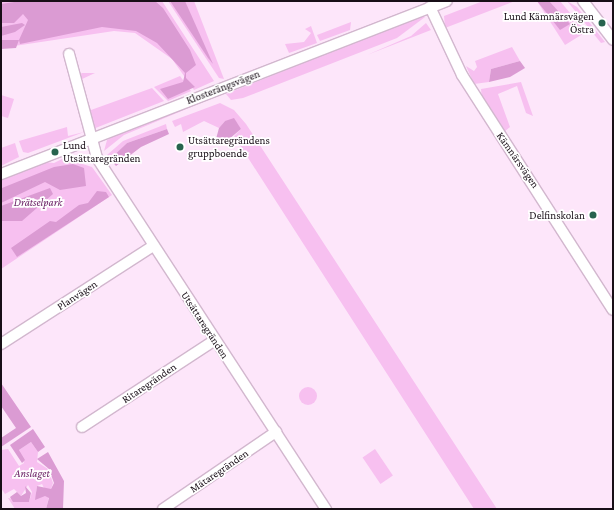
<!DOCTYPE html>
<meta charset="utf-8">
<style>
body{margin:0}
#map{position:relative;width:614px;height:510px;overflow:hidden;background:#fde6fa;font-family:"Crimson Pro",serif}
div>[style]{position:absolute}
.green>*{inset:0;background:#f7c0f0;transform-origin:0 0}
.round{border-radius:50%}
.forest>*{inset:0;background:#db9bd3}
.roads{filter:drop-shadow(1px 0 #d2b7ce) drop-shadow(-1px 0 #d2b7ce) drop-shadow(0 1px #d2b7ce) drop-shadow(0 -1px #d2b7ce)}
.minor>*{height:10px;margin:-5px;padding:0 5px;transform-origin:5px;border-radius:5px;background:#fff}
.dots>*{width:11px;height:11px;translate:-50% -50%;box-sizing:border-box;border:2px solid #fff;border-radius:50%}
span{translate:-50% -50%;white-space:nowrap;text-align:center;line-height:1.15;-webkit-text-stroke:3.5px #fff;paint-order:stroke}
.poi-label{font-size:11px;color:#180e17}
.right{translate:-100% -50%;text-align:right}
.left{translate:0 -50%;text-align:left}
.street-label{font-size:11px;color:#180e17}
.park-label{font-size:11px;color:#6b2266;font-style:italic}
.frame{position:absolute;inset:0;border:2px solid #180e17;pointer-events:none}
</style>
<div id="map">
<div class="green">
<div style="clip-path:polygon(1px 1px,162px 1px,214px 81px,194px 90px,172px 59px,135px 33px,114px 31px,1px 48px)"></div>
<div style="clip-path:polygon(168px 1px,194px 1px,224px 79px,219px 78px)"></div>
<div style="clip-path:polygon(483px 1px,515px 1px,445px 28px,444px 16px)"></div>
<div style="clip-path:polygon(537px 1px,560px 1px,586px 32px,565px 45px)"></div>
<div style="clip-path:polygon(567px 1px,577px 7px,605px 42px,601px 43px)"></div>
<div style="clip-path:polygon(418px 17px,425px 17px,397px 38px,243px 98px,231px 100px,226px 94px)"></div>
<div style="clip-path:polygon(351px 22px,350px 30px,320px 41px,317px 35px)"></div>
<div style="clip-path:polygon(426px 23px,431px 30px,367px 55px,411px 36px)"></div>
<div style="clip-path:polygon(311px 26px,317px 43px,289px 53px,285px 44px,304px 42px,311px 33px,305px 29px)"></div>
<div style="clip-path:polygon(512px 47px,520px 61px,491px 69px,489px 82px,474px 84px,466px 66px,474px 71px,477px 67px,475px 61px)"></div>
<div style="clip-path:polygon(82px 73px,95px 73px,80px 80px,91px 110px,152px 88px,164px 101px,93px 129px,77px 76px)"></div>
<div style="clip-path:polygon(180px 76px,191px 91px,168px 101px,154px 87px)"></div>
<div style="clip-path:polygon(521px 82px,533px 116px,526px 113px,517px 86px,498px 94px,510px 127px,504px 132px,482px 100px,481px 89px)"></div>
<div style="clip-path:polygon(1px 95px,14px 99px,8px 118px,1px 116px)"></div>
<div style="clip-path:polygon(220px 95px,124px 135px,104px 151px,107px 140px,118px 133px)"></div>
<div style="clip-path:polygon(220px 103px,234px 110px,246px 124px,497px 509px,474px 509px,234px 136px,241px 129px,225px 121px,219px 128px,204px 121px,183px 132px,181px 124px,175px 127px,172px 121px)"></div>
<div style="clip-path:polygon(166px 124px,167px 129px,127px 143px,110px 159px,107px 155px,123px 141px)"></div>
<div style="clip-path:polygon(67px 127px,68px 136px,84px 132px,28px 153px,23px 152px,19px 141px)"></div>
<div style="clip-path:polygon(15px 143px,19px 157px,1px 166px,1px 148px)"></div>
<div style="clip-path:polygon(64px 158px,92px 167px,112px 195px,1px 269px,1px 180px,44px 162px,54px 163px)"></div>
<div class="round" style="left:299px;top:387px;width:18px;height:18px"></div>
<div style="clip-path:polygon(31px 442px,38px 452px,37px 462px,48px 469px,53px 483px,51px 489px,45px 490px,42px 484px,37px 486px,36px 492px,49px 497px,46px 509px,15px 509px,8px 498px,29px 502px,32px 492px,28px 485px,21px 496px,14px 489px,5px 494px,1px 488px,1px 450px,8px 449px,19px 466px,24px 463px,19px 450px)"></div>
<div style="left:375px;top:449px;width:32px;height:15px;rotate:56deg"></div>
</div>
<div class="forest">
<div style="clip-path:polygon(21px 1px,155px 1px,163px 8px,190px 50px,196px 65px,186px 73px,186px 78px,195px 87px,168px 99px,160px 89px,183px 82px,185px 73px,157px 43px,136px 31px,102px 27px,20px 44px,19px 40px,16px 48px,1px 49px,1px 40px,19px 40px,28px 20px,23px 14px,14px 23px,1px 23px,1px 4px)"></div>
<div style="clip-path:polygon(170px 1px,185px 1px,213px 64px,208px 58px)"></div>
<div style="clip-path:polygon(537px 1px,549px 1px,570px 24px,560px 30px)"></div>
<div style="clip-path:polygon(22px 23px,25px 25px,15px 32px,1px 36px,1px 27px)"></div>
<div style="clip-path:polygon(520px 61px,525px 68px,510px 77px,489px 82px,491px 69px)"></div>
<div style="clip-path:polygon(234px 118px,241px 129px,222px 145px,216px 139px,219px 128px,225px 121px)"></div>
<div style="clip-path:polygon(167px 129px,169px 134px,141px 147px,116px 166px,110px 159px,127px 143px)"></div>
<div style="clip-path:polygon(73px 164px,84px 168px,86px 186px,60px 190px,45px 182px,1px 203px,2px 188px,54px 167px)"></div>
<div style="clip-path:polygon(50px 188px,53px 194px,22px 221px,1px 221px,1px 206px)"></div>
<div style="clip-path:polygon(97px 191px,106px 192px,109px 197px,17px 257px,11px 248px,50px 221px,56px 222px,79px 205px,88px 203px)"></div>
<div style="clip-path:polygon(1px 383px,31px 427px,1px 447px,1px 438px,16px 428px,1px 406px)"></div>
<div style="clip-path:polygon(33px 429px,45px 447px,38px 452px,31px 442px,19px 450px,25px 460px,22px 463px,10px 445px)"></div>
<div style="clip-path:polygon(48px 452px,64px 481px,63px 509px,46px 509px,49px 498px,45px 496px,35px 500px,37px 486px,51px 489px,54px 483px,49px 469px,37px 459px)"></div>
<div style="clip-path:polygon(25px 486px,31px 493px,29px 502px,13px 502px,10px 497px,17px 492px,21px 496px,26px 493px)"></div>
</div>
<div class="roads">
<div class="minor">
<div style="left:583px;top:1px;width:49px;rotate:52.4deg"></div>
<div style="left:430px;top:7px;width:75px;rotate:64.8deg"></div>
<div style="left:462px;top:75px;width:279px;rotate:57.3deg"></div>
<div style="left:69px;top:54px;width:108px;rotate:74.9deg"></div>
<div style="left:97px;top:158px;width:419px;rotate:56.9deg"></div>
<div style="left:1px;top:174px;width:478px;rotate:-21.2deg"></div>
<div style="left:1px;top:344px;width:181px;rotate:-32.8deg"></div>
<div style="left:82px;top:427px;width:159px;rotate:-33.2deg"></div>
<div style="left:163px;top:509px;width:137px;rotate:-34.3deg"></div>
</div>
</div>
<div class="dots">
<div style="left:602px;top:23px;background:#27644e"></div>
<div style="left:180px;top:147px;background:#27644e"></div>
<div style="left:55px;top:152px;background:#27644e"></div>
<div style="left:593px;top:215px;background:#27644e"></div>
</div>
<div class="poi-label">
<span class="right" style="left:594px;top:23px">Lund Kämnärsvägen<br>Östra</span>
<span class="left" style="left:188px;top:147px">Utsättaregrändens<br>gruppboende</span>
<span class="left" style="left:63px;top:152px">Lund<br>Utsättaregränden</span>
<span class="right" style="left:585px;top:215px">Delfinskolan</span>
</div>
<div class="street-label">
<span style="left:223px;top:87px;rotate:-21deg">Klosterängsvägen</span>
<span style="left:518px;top:160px;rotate:55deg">Kämnärsvägen</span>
<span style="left:77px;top:295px;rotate:-33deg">Planvägen</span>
<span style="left:205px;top:325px;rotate:57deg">Utsättaregränden</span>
<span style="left:149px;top:383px;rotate:-34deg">Ritaregränden</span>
<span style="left:219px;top:471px;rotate:-34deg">Mätaregränden</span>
</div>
<div class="park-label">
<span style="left:38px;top:202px">Drätselpark</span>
<span style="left:32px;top:473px">Anslaget</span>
</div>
<div class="frame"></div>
</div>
